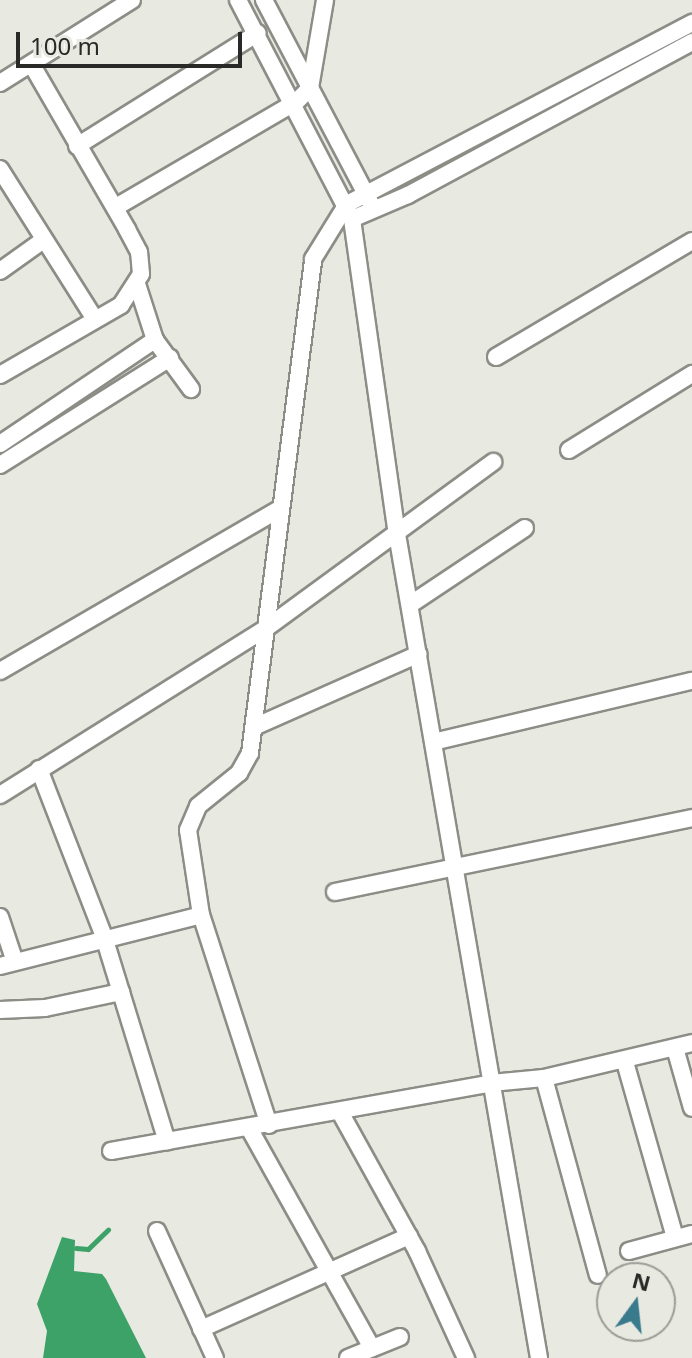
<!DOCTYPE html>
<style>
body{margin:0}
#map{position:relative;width:692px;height:1358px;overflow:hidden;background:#e8e9e1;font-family:"Noto Sans",sans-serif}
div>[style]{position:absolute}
.water>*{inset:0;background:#3da267}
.stream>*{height:5px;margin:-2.5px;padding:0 2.5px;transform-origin:2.5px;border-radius:2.5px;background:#3da267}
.roads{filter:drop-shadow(2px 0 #8c8d86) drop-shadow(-2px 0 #8c8d86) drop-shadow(0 2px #8c8d86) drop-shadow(0 -2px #8c8d86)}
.street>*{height:16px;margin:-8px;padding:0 8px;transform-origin:8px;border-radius:8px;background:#fff}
span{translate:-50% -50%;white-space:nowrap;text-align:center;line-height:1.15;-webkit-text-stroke:6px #e8e9e1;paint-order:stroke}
.north{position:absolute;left:596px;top:1262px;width:80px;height:80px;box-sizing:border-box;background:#e8e9e1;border:2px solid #9c9d97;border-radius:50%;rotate:15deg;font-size:22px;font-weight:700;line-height:32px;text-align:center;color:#292a27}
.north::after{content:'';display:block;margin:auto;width:28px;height:36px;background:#397a8c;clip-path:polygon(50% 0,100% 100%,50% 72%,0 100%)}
.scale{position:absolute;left:16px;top:32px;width:226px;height:36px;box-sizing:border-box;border:4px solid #292a27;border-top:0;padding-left:10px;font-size:24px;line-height:28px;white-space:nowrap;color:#292a27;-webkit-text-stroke:6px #e8e9e1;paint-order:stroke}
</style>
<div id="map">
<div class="water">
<div style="clip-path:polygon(62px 1237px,75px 1240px,74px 1271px,102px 1274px,106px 1279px,146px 1358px,43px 1358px,47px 1331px,37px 1304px)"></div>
</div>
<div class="stream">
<div style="left:76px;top:1248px;width:12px;rotate:5deg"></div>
<div style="left:88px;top:1249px;width:28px;rotate:-44deg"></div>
</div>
<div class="roads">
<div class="street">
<div style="left:238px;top:0;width:247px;rotate:62.5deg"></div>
<div style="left:352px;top:219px;width:318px;rotate:81.9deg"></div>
<div style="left:397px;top:534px;width:836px;rotate:80.22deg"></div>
<div style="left:264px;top:0;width:230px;rotate:62.3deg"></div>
<div style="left:0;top:83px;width:156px;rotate:-32.2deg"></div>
<div style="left:77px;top:146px;width:213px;rotate:-32deg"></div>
<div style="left:0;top:169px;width:178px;rotate:57.7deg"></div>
<div style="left:116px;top:207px;width:208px;rotate:-30.3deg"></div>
<div style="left:296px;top:102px;width:20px;rotate:-45deg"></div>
<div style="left:310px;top:88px;width:89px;rotate:-80.3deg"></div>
<div style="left:352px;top:219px;width:61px;rotate:-23.2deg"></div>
<div style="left:408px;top:195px;width:323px;rotate:-28.3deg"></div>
<div style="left:0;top:271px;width:52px;rotate:-35.5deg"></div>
<div style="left:137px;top:284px;width:59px;rotate:72.2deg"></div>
<div style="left:155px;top:340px;width:61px;rotate:53.7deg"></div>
<div style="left:496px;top:357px;width:228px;rotate:-30.6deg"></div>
<div style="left:0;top:375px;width:140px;rotate:-30deg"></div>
<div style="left:121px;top:305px;width:37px;rotate:-57deg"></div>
<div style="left:141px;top:274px;width:22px;rotate:-95deg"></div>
<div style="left:139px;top:252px;width:26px;rotate:-118deg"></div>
<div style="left:127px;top:229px;width:190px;rotate:-120.1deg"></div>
<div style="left:0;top:444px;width:187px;rotate:-33.9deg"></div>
<div style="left:569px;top:450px;width:145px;rotate:-31.7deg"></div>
<div style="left:0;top:465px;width:201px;rotate:-32.2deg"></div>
<div style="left:411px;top:604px;width:137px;rotate:-33.7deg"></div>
<div style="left:0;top:671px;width:323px;rotate:-30.1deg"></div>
<div style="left:254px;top:727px;width:180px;rotate:-23.9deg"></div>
<div style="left:433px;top:742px;width:266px;rotate:-13.3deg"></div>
<div style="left:39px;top:769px;width:180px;rotate:68.8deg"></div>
<div style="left:104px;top:937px;width:214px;rotate:72.9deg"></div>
<div style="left:0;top:795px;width:313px;rotate:-32.1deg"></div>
<div style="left:265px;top:629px;width:283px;rotate:-36.2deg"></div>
<div style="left:335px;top:892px;width:365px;rotate:-11.7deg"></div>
<div style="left:0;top:917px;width:47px;rotate:71.6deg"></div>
<div style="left:0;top:966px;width:207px;rotate:-14.2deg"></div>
<div style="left:0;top:1010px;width:45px;rotate:-2.5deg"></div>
<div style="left:45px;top:1008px;width:78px;rotate:-11.9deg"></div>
<div style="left:675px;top:1048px;width:62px;rotate:74.2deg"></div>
<div style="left:625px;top:1062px;width:183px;rotate:74.1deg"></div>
<div style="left:544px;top:1078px;width:204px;rotate:74.7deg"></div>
<div style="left:340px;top:1112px;width:159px;rotate:61deg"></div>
<div style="left:417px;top:1251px;width:118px;rotate:65.4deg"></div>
<div style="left:269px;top:1125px;width:221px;rotate:-107.9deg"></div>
<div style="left:201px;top:915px;width:86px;rotate:-98.7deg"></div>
<div style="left:188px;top:830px;width:26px;rotate:-67deg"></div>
<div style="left:198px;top:806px;width:53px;rotate:-38.8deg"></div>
<div style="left:239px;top:773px;width:23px;rotate:-61deg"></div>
<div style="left:250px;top:753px;width:498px;rotate:-82.7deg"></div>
<div style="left:313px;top:259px;width:65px;rotate:-58.3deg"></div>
<div style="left:347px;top:204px;width:390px;rotate:-27.7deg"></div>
<div style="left:249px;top:1128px;width:252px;rotate:60.8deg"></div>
<div style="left:111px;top:1151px;width:386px;rotate:-10.1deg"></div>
<div style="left:491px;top:1083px;width:53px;rotate:-5.4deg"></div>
<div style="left:544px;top:1078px;width:152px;rotate:-13.3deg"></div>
<div style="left:157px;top:1231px;width:140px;rotate:65.5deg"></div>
<div style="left:629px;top:1251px;width:65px;rotate:-15.1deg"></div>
<div style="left:201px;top:1329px;width:228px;rotate:-24.1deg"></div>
<div style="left:348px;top:1358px;width:56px;rotate:-22deg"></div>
</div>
</div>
<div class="north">N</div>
<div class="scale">100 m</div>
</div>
